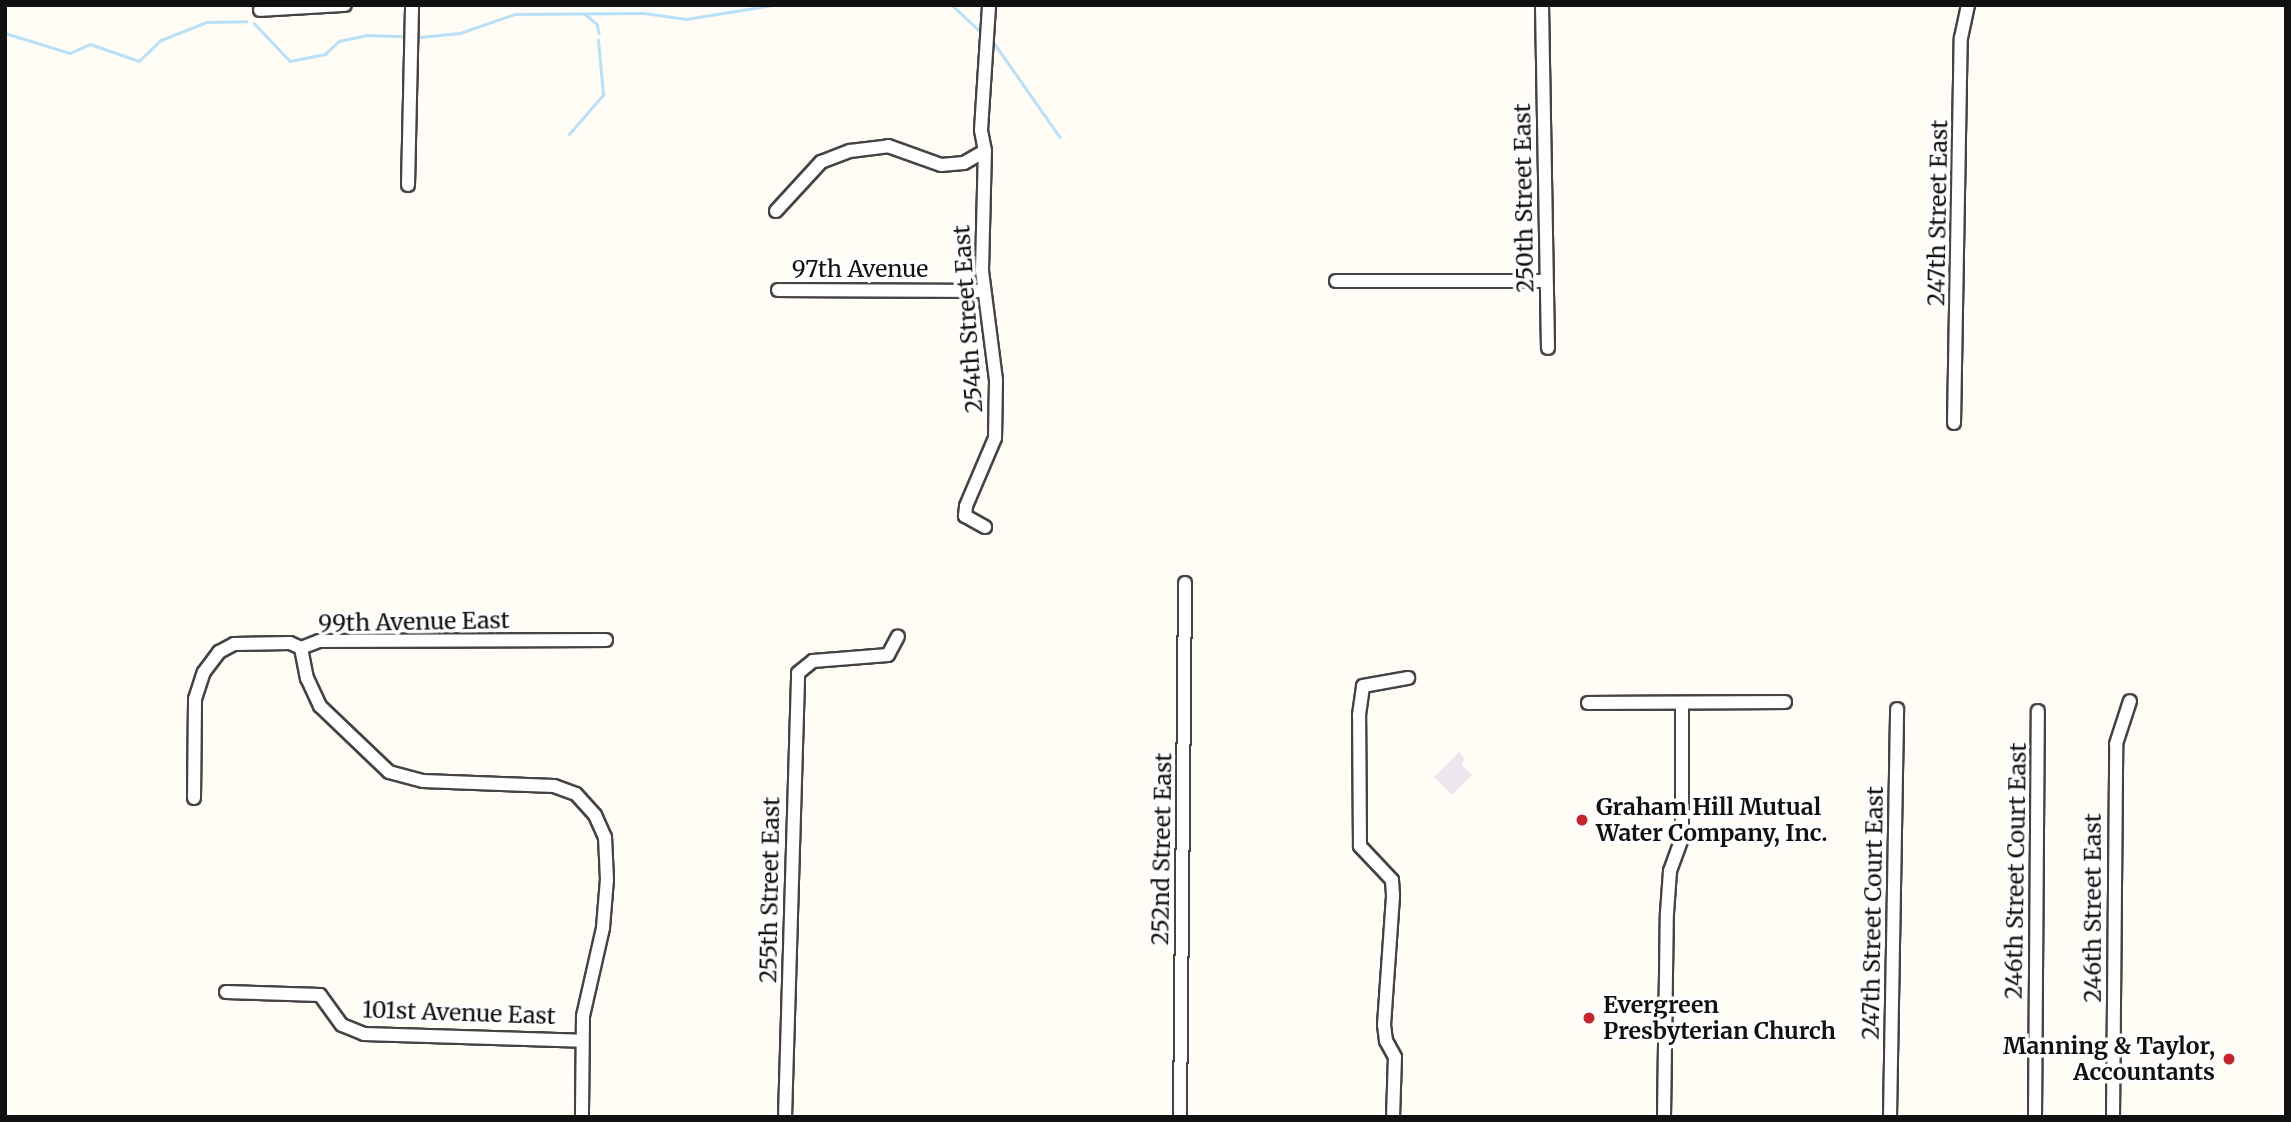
<!DOCTYPE html>
<style>
body{margin:0}
#map{position:relative;width:2291px;height:1122px;overflow:hidden;background:#fffdf5;font-family:Merriweather,serif}
div>[style]{position:absolute}
.industrial>*{inset:0;background:#eee6ef}
.stream>*{height:2.5px;margin:-1.25px;padding:0 1.25px;transform-origin:1.25px;border-radius:1.25px;background:#b9e0f7}
.roads{filter:drop-shadow(2px 0 #444) drop-shadow(-2px 0 #444) drop-shadow(0 2px #444) drop-shadow(0 -2px #444)}
.street>*{height:12px;margin:-6px;padding:0 6px;transform-origin:6px;border-radius:6px;background:#fff}
.dots>*{width:19px;height:19px;translate:-50% -50%;box-sizing:border-box;border:4px solid #fff;border-radius:50%}
span{translate:-50% -50%;white-space:nowrap;text-align:center;line-height:1.15;-webkit-text-stroke:7px #fff;paint-order:stroke}
.street-label{font-size:23px;color:#111}
.poi-label{font-size:23px;color:#111;font-weight:700}
.left{translate:0 -50%;text-align:left}
.right{translate:-100% -50%;text-align:right}
.frame{position:absolute;inset:0;border:7px solid #111;pointer-events:none}
</style>
<div id="map">
<div class="industrial">
<div style="clip-path:polygon(1459px 752px,1465px 759px,1461px 764px,1472px 775px,1452px 795px,1434px 777px)"></div>
</div>
<div class="stream">
<div style="left:952px;top:5px;width:41px;rotate:43deg"></div>
<div style="left:585px;top:14px;width:16px;rotate:40deg"></div>
<div style="left:597px;top:24px;width:9px;rotate:77deg"></div>
<div style="left:254px;top:23px;width:52px;rotate:46.5deg"></div>
<div style="left:290px;top:61px;width:36px;rotate:-11deg"></div>
<div style="left:325px;top:54px;width:19px;rotate:-43deg"></div>
<div style="left:339px;top:41px;width:29px;rotate:-12deg"></div>
<div style="left:367px;top:35px;width:37px;rotate:2deg"></div>
<div style="left:5px;top:33px;width:68px;rotate:17.1deg"></div>
<div style="left:70px;top:53px;width:22px;rotate:-24deg"></div>
<div style="left:90px;top:44px;width:52px;rotate:19.1deg"></div>
<div style="left:139px;top:61px;width:30px;rotate:-44deg"></div>
<div style="left:161px;top:40px;width:49px;rotate:-21.4deg"></div>
<div style="left:207px;top:22px;width:39px;rotate:-1deg"></div>
<div style="left:420px;top:37px;width:40px;rotate:-5.7deg"></div>
<div style="left:460px;top:33px;width:58px;rotate:-19.1deg"></div>
<div style="left:515px;top:14px;width:129px;rotate:-0.4deg"></div>
<div style="left:644px;top:13px;width:42px;rotate:8.1deg"></div>
<div style="left:686px;top:19px;width:87px;rotate:-9.2deg"></div>
<div style="left:992px;top:40px;width:118px;rotate:55deg"></div>
<div style="left:569px;top:134px;width:52px;rotate:-48.9deg"></div>
<div style="left:603px;top:95px;width:55px;rotate:-95.2deg"></div>
</div>
<div class="roads">
<div class="street">
<div style="left:1542px;top:5px;width:343px;rotate:89deg"></div>
<div style="left:260px;top:10px;width:85px;rotate:-3.4deg"></div>
<div style="left:408px;top:185px;width:180px;rotate:-88.7deg"></div>
<div style="left:776px;top:211px;width:67px;rotate:-47.4deg"></div>
<div style="left:821px;top:162px;width:31px;rotate:-21deg"></div>
<div style="left:850px;top:151px;width:38px;rotate:-7deg"></div>
<div style="left:888px;top:146px;width:56px;rotate:19.7deg"></div>
<div style="left:941px;top:165px;width:23px;rotate:-5deg"></div>
<div style="left:964px;top:163px;width:24px;rotate:-30deg"></div>
<div style="left:1336px;top:281px;width:209px"></div>
<div style="left:778px;top:290px;width:205px;rotate:0.3deg"></div>
<div style="left:1954px;top:423px;width:385px;rotate:-89deg"></div>
<div style="left:1961px;top:38px;width:34px;rotate:-78deg"></div>
<div style="left:985px;top:527px;width:23px;rotate:-151deg"></div>
<div style="left:965px;top:516px;width:10px;rotate:-84deg"></div>
<div style="left:966px;top:506px;width:74px;rotate:-66.9deg"></div>
<div style="left:995px;top:438px;width:58px;rotate:-89deg"></div>
<div style="left:996px;top:380px;width:111px;rotate:-97.3deg"></div>
<div style="left:982px;top:270px;width:119px;rotate:-88.6deg"></div>
<div style="left:985px;top:151px;width:21px;rotate:-101deg"></div>
<div style="left:981px;top:130px;width:125px;rotate:-86.3deg"></div>
<div style="left:301px;top:648px;width:31px;rotate:79deg"></div>
<div style="left:307px;top:678px;width:31px;rotate:65deg"></div>
<div style="left:320px;top:706px;width:95px;rotate:43.7deg"></div>
<div style="left:389px;top:772px;width:35px;rotate:15deg"></div>
<div style="left:423px;top:781px;width:131px;rotate:2.2deg"></div>
<div style="left:554px;top:786px;width:23px;rotate:20deg"></div>
<div style="left:576px;top:794px;width:28px;rotate:48deg"></div>
<div style="left:595px;top:815px;width:24px;rotate:66deg"></div>
<div style="left:605px;top:837px;width:42px;rotate:87.3deg"></div>
<div style="left:607px;top:879px;width:49px;rotate:94.7deg"></div>
<div style="left:603px;top:928px;width:90px;rotate:102.8deg"></div>
<div style="left:583px;top:1016px;width:101px;rotate:90.6deg"></div>
<div style="left:1588px;top:703px;width:197px;rotate:-0.3deg"></div>
<div style="left:194px;top:798px;width:99px;rotate:-89.4deg"></div>
<div style="left:195px;top:699px;width:28px;rotate:-72deg"></div>
<div style="left:204px;top:672px;width:25px;rotate:-53deg"></div>
<div style="left:219px;top:652px;width:17px;rotate:-28deg"></div>
<div style="left:234px;top:644px;width:56px;rotate:-1deg"></div>
<div style="left:290px;top:643px;width:12px;rotate:24deg"></div>
<div style="left:301px;top:648px;width:19px;rotate:-21deg"></div>
<div style="left:319px;top:641px;width:287px;rotate:-0.2deg"></div>
<div style="left:226px;top:992px;width:94px;rotate:1.8deg"></div>
<div style="left:320px;top:995px;width:37px;rotate:54deg"></div>
<div style="left:342px;top:1025px;width:24px;rotate:22deg"></div>
<div style="left:364px;top:1034px;width:218px;rotate:1.8deg"></div>
<div style="left:785px;top:1117px;width:444px;rotate:-88.3deg"></div>
<div style="left:798px;top:673px;width:19px;rotate:-39deg"></div>
<div style="left:813px;top:661px;width:75px;rotate:-4.6deg"></div>
<div style="left:888px;top:655px;width:21px;rotate:-62deg"></div>
<div style="left:1180px;top:1117px;width:534px;rotate:-89.46deg"></div>
<div style="left:1393px;top:1117px;width:60px;rotate:-88.1deg"></div>
<div style="left:1395px;top:1057px;width:18px;rotate:-119deg"></div>
<div style="left:1386px;top:1041px;width:16px;rotate:-97deg"></div>
<div style="left:1384px;top:1025px;width:130px;rotate:-86deg"></div>
<div style="left:1393px;top:895px;width:15px;rotate:-94deg"></div>
<div style="left:1392px;top:880px;width:47px;rotate:-133.3deg"></div>
<div style="left:1360px;top:846px;width:131px;rotate:-90.4deg"></div>
<div style="left:1359px;top:715px;width:29px;rotate:-82deg"></div>
<div style="left:1363px;top:686px;width:46px;rotate:-10.1deg"></div>
<div style="left:1664px;top:1117px;width:204px;rotate:-89.2deg"></div>
<div style="left:1667px;top:913px;width:42px;rotate:-85.9deg"></div>
<div style="left:1670px;top:871px;width:35px;rotate:-70deg"></div>
<div style="left:1682px;top:838px;width:135px;rotate:-90deg"></div>
<div style="left:1890px;top:1117px;width:408px;rotate:-89deg"></div>
<div style="left:2035px;top:1117px;width:406px;rotate:-89.6deg"></div>
<div style="left:2113px;top:1117px;width:373px;rotate:-89.5deg"></div>
<div style="left:2116px;top:744px;width:45px;rotate:-72deg"></div>
</div>
</div>
<div class="dots">
<div style="left:1582px;top:820px;background:#c4262e"></div>
<div style="left:1589px;top:1018px;background:#c4262e"></div>
<div style="left:2229px;top:1059px;background:#c4262e"></div>
</div>
<div class="street-label">
<span style="left:1524px;top:198px;rotate:-91deg">250th Street East</span>
<span style="left:1938px;top:213px;rotate:-89deg">247th Street East</span>
<span style="left:860px;top:269px">97th Avenue</span>
<span style="left:968px;top:319px;rotate:-94deg">254th Street East</span>
<span style="left:414px;top:622px;rotate:-1deg">99th Avenue East</span>
<span style="left:1162px;top:849px;rotate:-89deg">252nd Street East</span>
<span style="left:2016px;top:871px;rotate:-89deg">246th Street Court East</span>
<span style="left:770px;top:890px;rotate:-89deg">255th Street East</span>
<span style="left:2093px;top:908px;rotate:-90deg">246th Street East</span>
<span style="left:1873px;top:913px;rotate:-89deg">247th Street Court East</span>
<span style="left:459px;top:1013px;rotate:2deg">101st Avenue East</span>
</div>
<div class="poi-label">
<span class="left" style="left:1596px;top:820px">Graham Hill Mutual<br>Water Company, Inc.</span>
<span class="left" style="left:1603px;top:1018px">Evergreen<br>Presbyterian Church</span>
<span class="right" style="left:2215px;top:1059px">Manning &amp; Taylor,<br>Accountants</span>
</div>
<div class="frame"></div>
</div>
